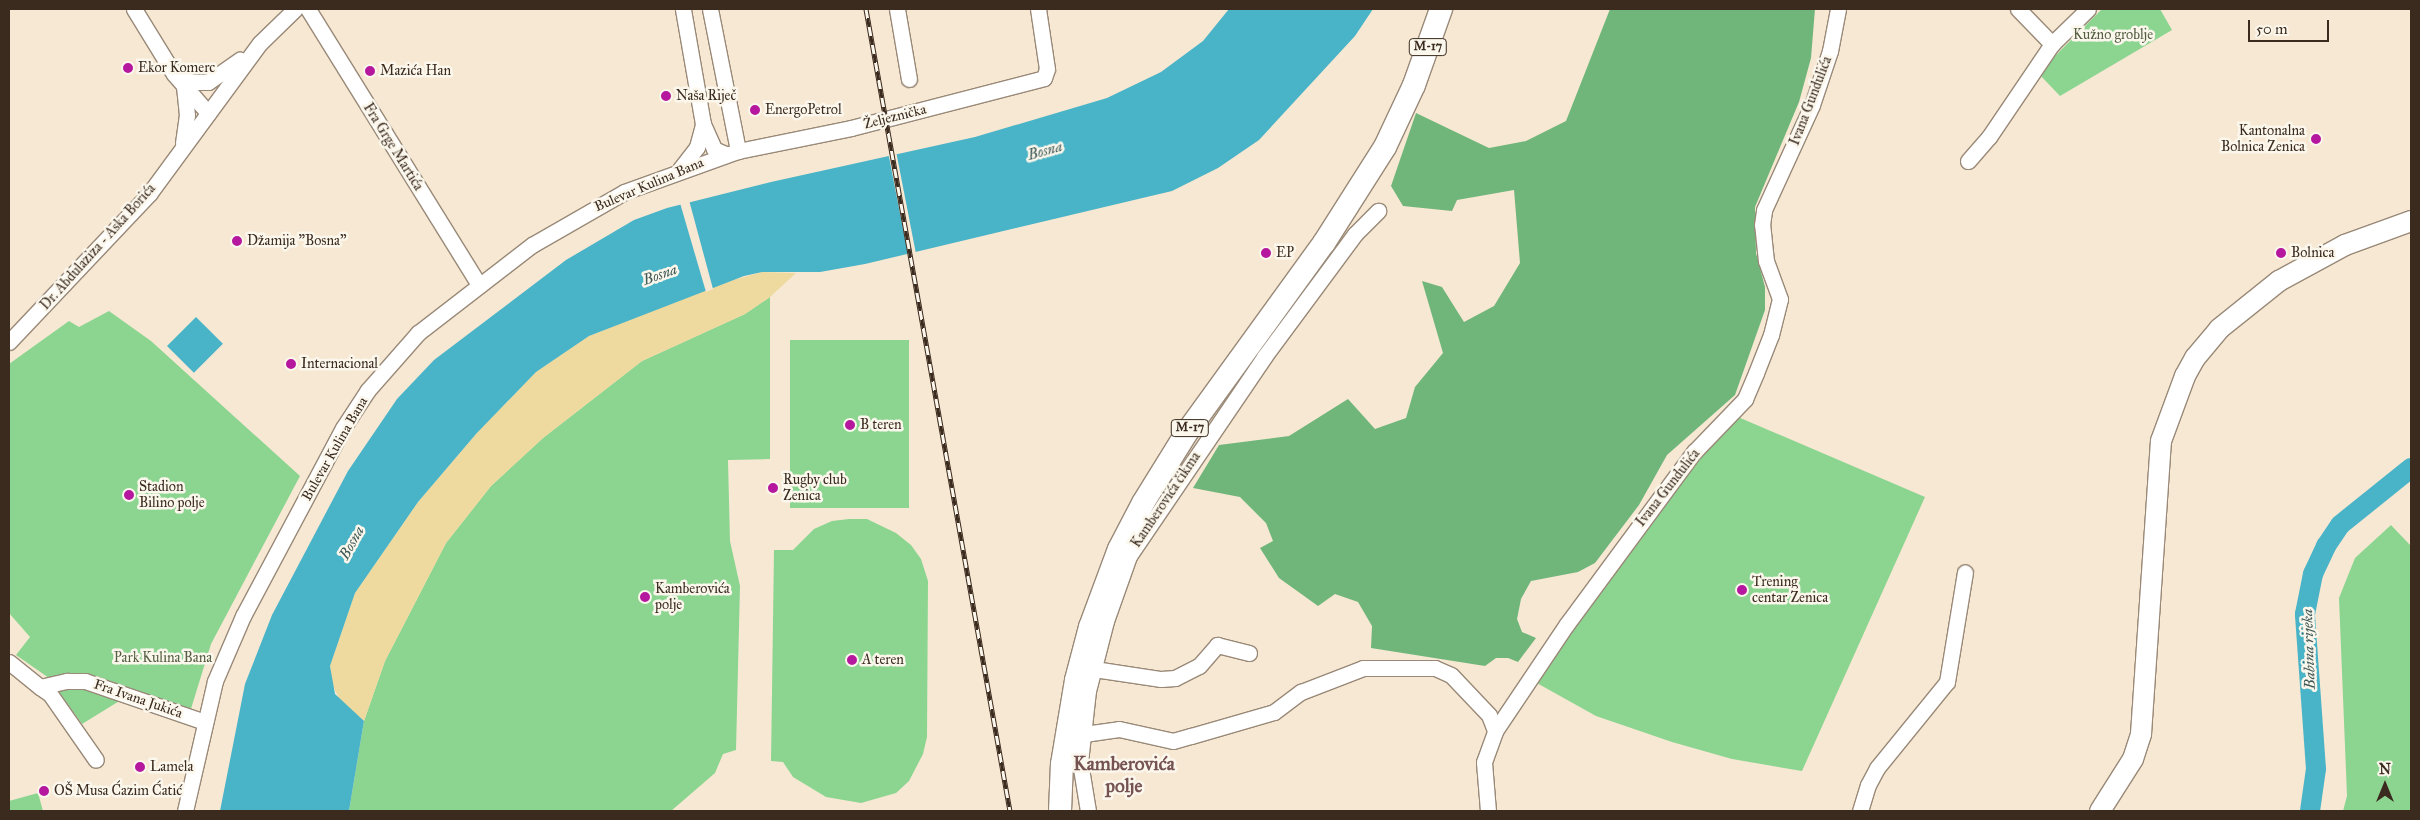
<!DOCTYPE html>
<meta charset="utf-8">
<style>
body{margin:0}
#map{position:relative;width:2420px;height:820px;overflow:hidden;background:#f7e8d3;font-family:"IM FELL Great Primer",serif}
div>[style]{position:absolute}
.green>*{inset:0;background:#8bd591;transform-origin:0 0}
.forest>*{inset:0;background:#70b67b}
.sand>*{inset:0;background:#eeda9e}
.water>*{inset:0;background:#49b3c7;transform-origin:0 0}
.pier>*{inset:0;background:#f7e8d3;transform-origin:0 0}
.river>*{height:20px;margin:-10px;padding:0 10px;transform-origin:10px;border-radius:10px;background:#49b3c7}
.roads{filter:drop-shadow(1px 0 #998978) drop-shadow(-1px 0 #998978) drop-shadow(0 1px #998978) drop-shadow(0 -1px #998978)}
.minor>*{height:15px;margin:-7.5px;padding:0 7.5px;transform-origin:7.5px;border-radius:7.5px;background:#fff}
.major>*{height:20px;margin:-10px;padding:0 10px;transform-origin:10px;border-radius:10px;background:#fff}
.highway>*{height:22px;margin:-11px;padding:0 11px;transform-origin:11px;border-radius:11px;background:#fff}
.rail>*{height:5px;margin-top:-2.5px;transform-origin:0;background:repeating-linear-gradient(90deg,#fbf7ec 0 9px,#3b2a1e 0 18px);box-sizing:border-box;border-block:1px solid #3b2a1e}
.dots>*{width:14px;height:14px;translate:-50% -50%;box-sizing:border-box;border:2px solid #fbf7ec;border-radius:50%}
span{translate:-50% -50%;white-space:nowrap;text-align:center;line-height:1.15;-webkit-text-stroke:5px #fbf7ec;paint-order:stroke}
.shield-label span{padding:1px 4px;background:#fbf7ec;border:1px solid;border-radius:4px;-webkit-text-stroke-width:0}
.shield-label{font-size:12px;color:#3b2a1e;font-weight:700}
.park-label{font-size:14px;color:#535d40}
.poi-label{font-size:14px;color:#3b2a1e}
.left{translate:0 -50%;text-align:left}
.right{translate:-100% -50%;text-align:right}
.street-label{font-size:14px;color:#3b2a1e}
.water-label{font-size:15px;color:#405a59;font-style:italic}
.district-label{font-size:19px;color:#765353;font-weight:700}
.frame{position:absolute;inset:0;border:10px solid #3b2a1e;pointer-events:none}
.north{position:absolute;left:2360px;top:760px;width:50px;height:50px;-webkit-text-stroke:4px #fbf7ec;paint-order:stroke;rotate:0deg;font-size:14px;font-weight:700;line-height:20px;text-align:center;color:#3b2a1e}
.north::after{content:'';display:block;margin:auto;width:18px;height:22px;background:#3b2a1e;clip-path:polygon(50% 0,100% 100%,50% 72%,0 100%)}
.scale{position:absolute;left:2248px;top:20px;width:81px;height:22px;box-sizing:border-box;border:2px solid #3b2a1e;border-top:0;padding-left:6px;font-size:15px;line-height:18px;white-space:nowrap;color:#3b2a1e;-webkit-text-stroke:4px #fbf7ec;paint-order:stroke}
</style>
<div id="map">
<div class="green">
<div style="clip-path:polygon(2102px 9px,2160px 9px,2172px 30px,2060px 96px,2038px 73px)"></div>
<div style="clip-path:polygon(770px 297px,770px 459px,728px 460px,730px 541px,740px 586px,736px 750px,723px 754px,715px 773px,671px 811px,349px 811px,364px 721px,385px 661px,446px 543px,491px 486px,543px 438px,642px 361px,745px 314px)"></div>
<div style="clip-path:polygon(109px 311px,151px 341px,300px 476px,211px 644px,190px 712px,134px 692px,82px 724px,49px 678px,16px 655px,30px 637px,9px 613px,9px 364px,69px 321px,79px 327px)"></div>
<div style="left:909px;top:340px;width:168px;height:119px;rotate:90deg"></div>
<div style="clip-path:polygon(1738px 417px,1925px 497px,1802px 771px,1732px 759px,1672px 742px,1596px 716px,1535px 682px,1695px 454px)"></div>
<div style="clip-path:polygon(849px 519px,867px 519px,896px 533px,911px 545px,921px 559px,928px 581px,927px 737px,923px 754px,909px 781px,896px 793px,861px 803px,826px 797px,793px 777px,783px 762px,771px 761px,774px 550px,793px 550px,814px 529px,832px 521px)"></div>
<div style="clip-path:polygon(2391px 525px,2411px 546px,2411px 811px,2343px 811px,2347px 796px,2339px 598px,2355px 558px)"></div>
<div style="clip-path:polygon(38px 793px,43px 811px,9px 811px,9px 801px)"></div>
</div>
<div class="forest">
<div style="clip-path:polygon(1610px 9px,1815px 9px,1811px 58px,1799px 102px,1755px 207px,1756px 253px,1765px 287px,1765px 310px,1735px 395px,1667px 455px,1639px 505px,1595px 563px,1578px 572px,1531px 581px,1521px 599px,1517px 619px,1522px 632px,1536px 638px,1518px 662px,1508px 658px,1496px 658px,1485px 666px,1371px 648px,1372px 626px,1358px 602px,1335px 594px,1318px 606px,1279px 578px,1260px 548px,1273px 541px,1266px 523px,1240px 497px,1193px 488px,1219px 445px,1289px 436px,1348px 399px,1375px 429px,1406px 418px,1415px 387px,1443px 353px,1422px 281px,1442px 287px,1464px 322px,1494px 306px,1520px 263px,1514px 190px,1457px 200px,1452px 211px,1403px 206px,1391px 186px,1416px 113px,1489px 148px,1526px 141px,1566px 121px)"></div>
</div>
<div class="sand">
<div style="clip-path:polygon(762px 272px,796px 273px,770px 297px,745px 314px,642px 361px,543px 438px,491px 486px,446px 543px,385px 661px,364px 721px,341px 702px,332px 684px,330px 666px,355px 593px,418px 502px,476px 434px,536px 372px,589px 336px,726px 282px)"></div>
</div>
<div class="water">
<div style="clip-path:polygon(1229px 9px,1373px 9px,1355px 36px,1259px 140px,1218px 168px,1172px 191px,865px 264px,820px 272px,762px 272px,744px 276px,589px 336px,536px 372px,476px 434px,418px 502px,355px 593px,330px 666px,335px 694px,364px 721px,349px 811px,220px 811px,245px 684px,272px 615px,348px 471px,397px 399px,434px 360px,566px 260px,634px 220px,667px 208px,771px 182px,975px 137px,1107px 98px,1161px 72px,1203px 41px)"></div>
<div style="left:196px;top:317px;width:38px;height:41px;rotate:45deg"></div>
</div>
<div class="pier">
<div style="left:896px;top:151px;width:105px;height:8px;rotate:79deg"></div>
<div style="clip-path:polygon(689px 200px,713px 289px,706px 292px,680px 203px)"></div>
</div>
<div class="river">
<div style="left:2310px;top:811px;width:42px;rotate:-81.9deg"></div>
<div style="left:2316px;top:769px;width:155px;rotate:-94.1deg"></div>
<div style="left:2305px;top:614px;width:41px;rotate:-78.7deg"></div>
<div style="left:2313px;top:574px;width:31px;rotate:-65deg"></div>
<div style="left:2326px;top:546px;width:25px;rotate:-56deg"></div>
<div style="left:2340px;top:525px;width:91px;rotate:-38.8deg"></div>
</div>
<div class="roads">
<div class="minor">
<div style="left:134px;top:9px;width:76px;rotate:58.4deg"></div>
<div style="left:174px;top:74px;width:52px;rotate:48.9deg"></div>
<div style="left:308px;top:9px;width:325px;rotate:58.2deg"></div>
<div style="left:710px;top:9px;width:145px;rotate:78.8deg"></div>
<div style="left:897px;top:9px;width:71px;rotate:80.3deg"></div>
<div style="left:2018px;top:9px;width:49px;rotate:45.8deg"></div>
<div style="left:175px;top:74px;width:19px;rotate:25deg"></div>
<div style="left:192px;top:82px;width:16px"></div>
<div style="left:208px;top:82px;width:39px;rotate:-35deg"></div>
<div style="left:703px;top:124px;width:27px;rotate:66deg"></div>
<div style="left:714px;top:149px;width:12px;rotate:24deg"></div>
<div style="left:183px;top:143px;width:28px;rotate:-82deg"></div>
<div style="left:187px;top:115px;width:27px;rotate:-96deg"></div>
<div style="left:1968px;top:161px;width:32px;rotate:-49deg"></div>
<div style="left:1989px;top:137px;width:112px;rotate:-55.9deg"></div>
<div style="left:2052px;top:44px;width:50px;rotate:-44.2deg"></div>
<div style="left:680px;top:169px;width:28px;rotate:-52deg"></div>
<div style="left:697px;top:147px;width:24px;rotate:-75deg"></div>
<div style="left:703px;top:124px;width:117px;rotate:-99.9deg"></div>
<div style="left:9px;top:342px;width:204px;rotate:-46.6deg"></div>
<div style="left:149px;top:194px;width:187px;rotate:-53.7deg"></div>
<div style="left:260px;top:43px;width:49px;rotate:-44.2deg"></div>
<div style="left:9px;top:662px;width:40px;rotate:39deg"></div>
<div style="left:40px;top:687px;width:28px;rotate:-13deg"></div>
<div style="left:67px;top:681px;width:18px"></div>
<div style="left:85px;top:681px;width:127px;rotate:18.9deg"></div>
<div style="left:1094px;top:669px;width:68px;rotate:8.5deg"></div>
<div style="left:1161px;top:679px;width:14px;rotate:-4deg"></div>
<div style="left:1175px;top:678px;width:27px;rotate:-27deg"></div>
<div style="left:1199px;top:666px;width:28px;rotate:-49deg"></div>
<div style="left:1217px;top:645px;width:33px;rotate:14deg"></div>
<div style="left:40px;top:687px;width:12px;rotate:35deg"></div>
<div style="left:50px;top:694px;width:80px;rotate:55.1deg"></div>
<div style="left:1084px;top:734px;width:35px;rotate:-8deg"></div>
<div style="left:1119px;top:729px;width:55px;rotate:12.5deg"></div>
<div style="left:1173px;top:741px;width:19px;rotate:-16deg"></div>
<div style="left:1191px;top:736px;width:86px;rotate:-16.1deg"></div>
<div style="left:1274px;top:712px;width:34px;rotate:-37deg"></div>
<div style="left:1301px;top:692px;width:66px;rotate:-21.2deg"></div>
<div style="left:1363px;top:668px;width:72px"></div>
<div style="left:1435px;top:668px;width:17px;rotate:24deg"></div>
<div style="left:1451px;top:675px;width:55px;rotate:46.5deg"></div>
<div style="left:1489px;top:715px;width:17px;rotate:69deg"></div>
<div style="left:185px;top:811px;width:133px;rotate:-77deg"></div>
<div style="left:215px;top:681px;width:71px;rotate:-66.7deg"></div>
<div style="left:243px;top:616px;width:213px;rotate:-62deg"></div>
<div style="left:343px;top:428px;width:45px;rotate:-56.7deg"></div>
<div style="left:368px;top:390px;width:76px;rotate:-48.7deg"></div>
<div style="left:418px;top:333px;width:144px;rotate:-37.7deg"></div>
<div style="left:532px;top:245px;width:106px;rotate:-29.9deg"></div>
<div style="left:624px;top:192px;width:121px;rotate:-19.8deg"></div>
<div style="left:738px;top:151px;width:115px;rotate:-11.5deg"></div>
<div style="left:851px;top:128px;width:199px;rotate:-14.5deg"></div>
<div style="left:1044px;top:78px;width:9px;rotate:-72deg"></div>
<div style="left:1047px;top:69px;width:61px;rotate:-98.5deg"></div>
<div style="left:1088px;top:811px;width:50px;rotate:-99.3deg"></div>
<div style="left:1080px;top:762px;width:71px;rotate:-83.6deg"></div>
<div style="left:1088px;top:691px;width:72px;rotate:-75.6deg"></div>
<div style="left:1106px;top:621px;width:69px;rotate:-70.5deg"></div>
<div style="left:1129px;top:556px;width:240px;rotate:-55.8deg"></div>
<div style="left:1264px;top:357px;width:153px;rotate:-53.5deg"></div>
<div style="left:1355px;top:234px;width:33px;rotate:-45deg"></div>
<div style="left:1488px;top:811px;width:49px;rotate:-94.7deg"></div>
<div style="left:1484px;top:762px;width:33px;rotate:-70deg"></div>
<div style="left:1495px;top:731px;width:129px;rotate:-56.1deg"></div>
<div style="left:1567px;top:624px;width:214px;rotate:-53.6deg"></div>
<div style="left:1694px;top:452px;width:74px;rotate:-46.1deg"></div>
<div style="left:1745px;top:399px;width:28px;rotate:-67deg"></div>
<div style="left:1756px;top:373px;width:41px;rotate:-68.5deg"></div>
<div style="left:1771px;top:335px;width:37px;rotate:-76deg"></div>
<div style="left:1780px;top:299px;width:40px;rotate:-110.2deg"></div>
<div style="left:1766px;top:261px;width:36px;rotate:-96deg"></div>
<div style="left:1762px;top:225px;width:15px;rotate:-82deg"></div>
<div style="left:1764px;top:210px;width:115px;rotate:-65.4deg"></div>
<div style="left:1812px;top:105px;width:57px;rotate:-71.6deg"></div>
<div style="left:1830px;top:51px;width:43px;rotate:-79.2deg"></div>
<div style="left:1860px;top:811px;width:27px;rotate:-73deg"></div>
<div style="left:1868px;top:785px;width:19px;rotate:-62deg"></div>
<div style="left:1877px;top:768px;width:111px;rotate:-50.9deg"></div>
<div style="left:1947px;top:682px;width:111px;rotate:-80.7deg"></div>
</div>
<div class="major">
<div style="left:2100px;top:811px;width:62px;rotate:-57.6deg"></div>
<div style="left:2133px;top:759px;width:26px;rotate:-72deg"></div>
<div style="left:2141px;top:734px;width:294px;rotate:-86.1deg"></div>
<div style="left:2161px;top:441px;width:69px;rotate:-69.7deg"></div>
<div style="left:2185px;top:376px;width:21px;rotate:-61deg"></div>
<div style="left:2195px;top:358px;width:38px;rotate:-50deg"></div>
<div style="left:2219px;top:329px;width:77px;rotate:-38.7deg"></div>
<div style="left:2279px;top:281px;width:75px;rotate:-28.6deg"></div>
<div style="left:2345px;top:245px;width:70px;rotate:-20deg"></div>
</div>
<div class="highway">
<div style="left:1060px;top:811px;width:47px;rotate:-87.6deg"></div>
<div style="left:1062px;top:764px;width:85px;rotate:-80.5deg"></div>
<div style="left:1076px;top:680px;width:55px;rotate:-75.2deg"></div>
<div style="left:1090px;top:627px;width:83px;rotate:-69.6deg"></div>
<div style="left:1119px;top:549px;width:52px;rotate:-62.4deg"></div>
<div style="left:1143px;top:503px;width:84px;rotate:-58.2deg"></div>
<div style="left:1187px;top:432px;width:233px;rotate:-54.1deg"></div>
<div style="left:1324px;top:243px;width:114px;rotate:-57.6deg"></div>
<div style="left:1385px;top:147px;width:68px;rotate:-64.9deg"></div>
<div style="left:1414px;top:85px;width:81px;rotate:-70.4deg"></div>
</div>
</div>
<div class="rail">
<div style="left:866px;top:9px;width:815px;rotate:79.82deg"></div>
</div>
<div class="dots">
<div style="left:128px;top:68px;background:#b5179e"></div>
<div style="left:370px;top:71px;background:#b5179e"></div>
<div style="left:666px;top:96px;background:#b5179e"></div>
<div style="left:755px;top:110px;background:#b5179e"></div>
<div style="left:2316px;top:139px;background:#b5179e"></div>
<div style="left:237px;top:241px;background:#b5179e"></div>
<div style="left:1266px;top:253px;background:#b5179e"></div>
<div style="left:2281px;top:253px;background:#b5179e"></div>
<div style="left:291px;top:364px;background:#b5179e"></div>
<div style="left:850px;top:425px;background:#b5179e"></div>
<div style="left:773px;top:488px;background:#b5179e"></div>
<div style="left:129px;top:495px;background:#b5179e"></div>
<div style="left:1742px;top:590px;background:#b5179e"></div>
<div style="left:645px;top:597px;background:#b5179e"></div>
<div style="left:852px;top:660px;background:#b5179e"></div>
<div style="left:140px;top:767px;background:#b5179e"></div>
<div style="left:44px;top:791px;background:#b5179e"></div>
</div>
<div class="shield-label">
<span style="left:1428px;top:47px">M-17</span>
<span style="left:1190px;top:428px">M-17</span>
</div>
<div class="park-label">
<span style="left:2113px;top:35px">Kužno groblje</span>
<span style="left:163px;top:658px">Park Kulina Bana</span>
</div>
<div class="poi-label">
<span class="left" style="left:138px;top:68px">Ekor Komerc</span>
<span class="left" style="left:380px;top:71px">Mazića Han</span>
<span class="left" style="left:676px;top:96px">Naša Riječ</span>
<span class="left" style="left:765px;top:110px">EnergoPetrol</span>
<span class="right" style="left:2305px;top:139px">Kantonalna<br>Bolnica Zenica</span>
<span class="left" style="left:247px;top:241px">Džamija "Bosna"</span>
<span class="left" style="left:1276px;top:253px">EP</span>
<span class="left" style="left:2291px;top:253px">Bolnica</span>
<span class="left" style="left:301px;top:364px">Internacional</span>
<span class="left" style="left:860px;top:425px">B teren</span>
<span class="left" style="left:783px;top:488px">Rugby club<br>Zenica</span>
<span class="left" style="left:139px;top:495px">Stadion<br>Bilino polje</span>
<span class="left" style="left:1752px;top:590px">Trening<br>centar Zenica</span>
<span class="left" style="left:655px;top:597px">Kamberovića<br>polje</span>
<span class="left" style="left:862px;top:660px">A teren</span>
<span class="left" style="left:150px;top:767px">Lamela</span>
<span class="left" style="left:54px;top:791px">OŠ Musa Ćazim Ćatić</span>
</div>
<div class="street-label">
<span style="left:1811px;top:101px;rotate:-69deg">Ivana Gundulića</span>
<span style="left:895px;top:117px;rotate:-14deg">Željeznička</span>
<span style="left:393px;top:147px;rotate:58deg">Fra Grge Martića</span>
<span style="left:649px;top:185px;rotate:-23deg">Bulevar Kulina Bana</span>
<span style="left:98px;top:247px;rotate:-48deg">Dr. Abdulaziza - Aska Borića</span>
<span style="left:335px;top:449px;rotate:-60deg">Bulevar Kulina Bana</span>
<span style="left:1668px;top:488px;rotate:-52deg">Ivana Gundulića</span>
<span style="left:1166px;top:500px;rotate:-56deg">Kamberovića čikma</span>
<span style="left:138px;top:699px;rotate:19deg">Fra Ivana Jukića</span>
</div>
<div class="water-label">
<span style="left:1045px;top:151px;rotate:-16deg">Bosna</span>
<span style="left:660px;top:275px;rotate:-20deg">Bosna</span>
<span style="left:352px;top:543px;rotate:-61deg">Bosna</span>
<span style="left:2309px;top:649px;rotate:-92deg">Babina rijeka</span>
</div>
<div class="district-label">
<span style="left:1124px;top:775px">Kamberovića<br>polje</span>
</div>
<div class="frame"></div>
<div class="north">N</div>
<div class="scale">50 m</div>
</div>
